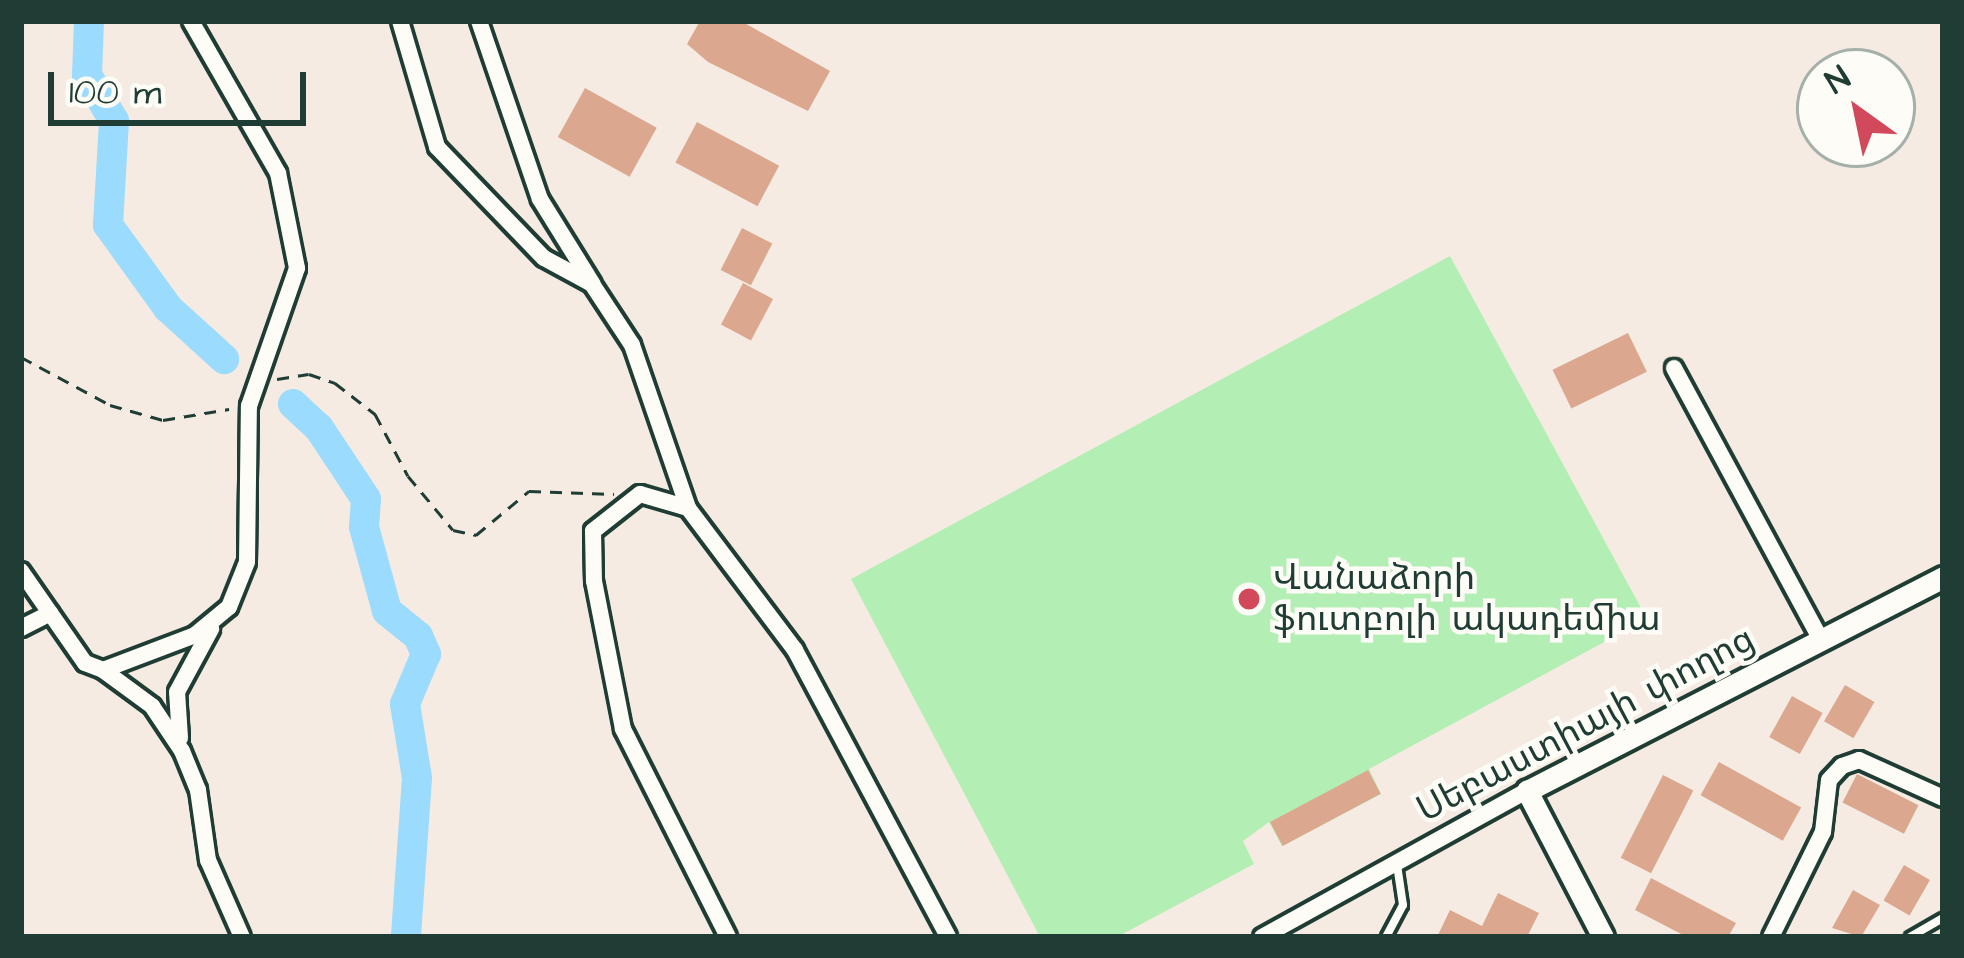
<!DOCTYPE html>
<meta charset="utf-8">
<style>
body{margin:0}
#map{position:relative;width:1964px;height:958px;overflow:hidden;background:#f6ebe2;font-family:"Architects Daughter","Noto Sans Armenian",sans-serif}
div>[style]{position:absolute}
.green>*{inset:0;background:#b3efb5}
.river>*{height:30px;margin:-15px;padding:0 15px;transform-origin:15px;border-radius:15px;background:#9bdbfd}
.building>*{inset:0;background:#dba88f;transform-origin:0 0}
.path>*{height:3px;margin-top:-1.5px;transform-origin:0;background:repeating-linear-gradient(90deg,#1f3d34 0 12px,transparent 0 21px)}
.roads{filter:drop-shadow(3px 0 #1f3d34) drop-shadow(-3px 0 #1f3d34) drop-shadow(0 3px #1f3d34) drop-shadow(0 -3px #1f3d34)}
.service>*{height:8px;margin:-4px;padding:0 4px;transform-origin:4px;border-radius:4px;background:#fdfcf7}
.minor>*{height:16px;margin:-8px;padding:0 8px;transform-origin:8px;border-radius:8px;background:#fdfcf7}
.tertiary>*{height:21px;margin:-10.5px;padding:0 10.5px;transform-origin:10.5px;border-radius:10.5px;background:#fdfcf7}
.dots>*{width:33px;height:33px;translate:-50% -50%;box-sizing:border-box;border:6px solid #fdfcf7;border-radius:50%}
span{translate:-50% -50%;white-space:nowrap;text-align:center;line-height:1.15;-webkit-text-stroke:9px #fdfcf7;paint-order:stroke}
.poi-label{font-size:36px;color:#1f3d34}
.left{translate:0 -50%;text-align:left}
.street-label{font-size:36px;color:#1f3d34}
.frame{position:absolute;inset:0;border:24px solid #1f3d34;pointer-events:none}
.north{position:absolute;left:1796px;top:48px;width:120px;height:120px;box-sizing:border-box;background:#fdfcf7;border:3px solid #a4b0a9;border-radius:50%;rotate:327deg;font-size:33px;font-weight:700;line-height:48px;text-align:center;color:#1f3d34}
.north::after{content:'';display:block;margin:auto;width:42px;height:54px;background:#d1495b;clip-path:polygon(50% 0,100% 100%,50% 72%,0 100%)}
.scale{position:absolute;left:48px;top:72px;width:258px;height:54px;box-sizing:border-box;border:6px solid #1f3d34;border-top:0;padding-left:15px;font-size:36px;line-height:42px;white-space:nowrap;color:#1f3d34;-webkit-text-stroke:9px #fdfcf7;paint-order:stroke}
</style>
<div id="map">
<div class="green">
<div style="clip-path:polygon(1450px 256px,1647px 619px,1369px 769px,1381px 794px,1282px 846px,1269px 822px,1243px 841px,1254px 864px,1117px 937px,1040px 937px,851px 579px)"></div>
</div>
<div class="river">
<div style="left:89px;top:21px;width:54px;rotate:92.1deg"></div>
<div style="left:87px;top:75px;width:53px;rotate:59.6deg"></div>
<div style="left:114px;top:121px;width:104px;rotate:93.3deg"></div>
<div style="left:108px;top:225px;width:102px;rotate:54.1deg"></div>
<div style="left:168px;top:308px;width:76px;rotate:42.3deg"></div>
<div style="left:293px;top:404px;width:35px;rotate:43deg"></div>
<div style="left:319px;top:428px;width:85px;rotate:56.5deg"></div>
<div style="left:366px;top:499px;width:28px;rotate:94deg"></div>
<div style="left:364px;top:527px;width:87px;rotate:74.7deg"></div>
<div style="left:387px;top:611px;width:40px;rotate:39deg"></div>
<div style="left:418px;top:636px;width:20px;rotate:66deg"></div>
<div style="left:426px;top:654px;width:54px;rotate:112.8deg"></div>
<div style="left:405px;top:704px;width:75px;rotate:80.8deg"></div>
<div style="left:417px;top:778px;width:159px;rotate:94deg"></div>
</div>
<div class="building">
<div style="clip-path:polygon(700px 21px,741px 21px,830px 71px,808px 111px,708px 62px,687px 44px)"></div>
<div style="left:585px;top:88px;width:82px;height:56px;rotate:29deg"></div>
<div style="left:697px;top:122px;width:93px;height:46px;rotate:28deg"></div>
<div style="left:742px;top:228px;width:34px;height:47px;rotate:27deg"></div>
<div style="left:743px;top:283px;width:34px;height:47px;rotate:28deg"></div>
<div style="left:1628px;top:333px;width:43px;height:84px;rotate:64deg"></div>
<div style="left:1845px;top:685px;width:34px;height:42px;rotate:30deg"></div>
<div style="left:1792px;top:696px;width:35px;height:47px;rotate:29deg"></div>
<div style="left:1719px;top:762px;width:94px;height:38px;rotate:29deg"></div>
<div style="left:1368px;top:770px;width:27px;height:111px;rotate:62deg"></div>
<div style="left:1857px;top:774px;width:69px;height:32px;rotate:27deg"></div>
<div style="left:1663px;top:775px;width:34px;height:93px;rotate:27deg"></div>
<div style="left:1904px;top:865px;width:30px;height:41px;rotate:30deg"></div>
<div style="clip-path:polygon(1651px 878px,1736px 923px,1728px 937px,1687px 937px,1635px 910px)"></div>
<div style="clip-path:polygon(1853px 890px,1880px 905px,1861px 937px,1832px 928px)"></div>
<div style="clip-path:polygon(1498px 893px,1539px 913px,1527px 937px,1437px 937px,1450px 910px,1482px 926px)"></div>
</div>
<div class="path">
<div style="left:21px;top:357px;width:101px;rotate:28.3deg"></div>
<div style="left:110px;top:405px;width:55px;rotate:15.8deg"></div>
<div style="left:163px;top:420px;width:67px;rotate:-9.5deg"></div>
<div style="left:277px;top:379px;width:32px;rotate:-9deg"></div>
<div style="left:309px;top:374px;width:28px;rotate:19deg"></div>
<div style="left:335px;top:383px;width:51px;rotate:37.8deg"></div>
<div style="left:375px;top:414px;width:70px;rotate:62deg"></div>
<div style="left:408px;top:476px;width:70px;rotate:50.2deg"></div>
<div style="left:453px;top:530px;width:24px;rotate:12deg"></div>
<div style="left:476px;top:535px;width:69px;rotate:-39.7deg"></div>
<div style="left:529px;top:491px;width:85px;rotate:2deg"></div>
</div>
<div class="roads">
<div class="service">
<div style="left:1386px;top:937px;width:36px;rotate:-62deg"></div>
<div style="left:1403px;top:905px;width:40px;rotate:-98.5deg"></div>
<div style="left:1910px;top:937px;width:38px;rotate:-30deg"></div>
</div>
<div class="minor">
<div style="left:400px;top:21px;width:131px;rotate:73.6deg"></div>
<div style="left:437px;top:147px;width:154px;rotate:46.1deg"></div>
<div style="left:544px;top:258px;width:55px;rotate:28.4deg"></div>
<div style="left:592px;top:284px;width:73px;rotate:56.7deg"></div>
<div style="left:632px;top:345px;width:172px;rotate:71deg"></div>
<div style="left:688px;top:508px;width:178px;rotate:53deg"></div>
<div style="left:795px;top:650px;width:325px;rotate:61.9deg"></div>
<div style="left:479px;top:21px;width:188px;rotate:71.1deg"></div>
<div style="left:540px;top:199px;width:99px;rotate:58.2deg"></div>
<div style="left:1674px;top:368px;width:309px;rotate:61.6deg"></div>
<div style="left:688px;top:508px;width:50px;rotate:-163.7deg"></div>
<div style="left:640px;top:494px;width:60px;rotate:141.8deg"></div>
<div style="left:593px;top:531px;width:50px;rotate:88.9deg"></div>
<div style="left:594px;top:581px;width:151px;rotate:78.9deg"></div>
<div style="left:623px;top:729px;width:233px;rotate:63.2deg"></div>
<div style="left:21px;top:571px;width:112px;rotate:55.2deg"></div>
<div style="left:85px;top:663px;width:19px;rotate:21deg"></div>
<div style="left:103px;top:670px;width:98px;rotate:-20.8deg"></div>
<div style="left:195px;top:635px;width:44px;rotate:-39.5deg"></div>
<div style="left:229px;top:607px;width:48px;rotate:-68.2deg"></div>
<div style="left:247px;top:562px;width:156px;rotate:-89.3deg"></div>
<div style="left:249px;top:406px;width:146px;rotate:-70.8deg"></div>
<div style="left:297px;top:268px;width:97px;rotate:-101.3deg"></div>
<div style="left:278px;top:173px;width:175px;rotate:-119.8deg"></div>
<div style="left:21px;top:628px;width:33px;rotate:-27deg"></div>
<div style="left:103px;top:670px;width:61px;rotate:36.3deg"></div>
<div style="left:152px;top:706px;width:54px;rotate:56.3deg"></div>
<div style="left:182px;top:751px;width:42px;rotate:67.7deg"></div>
<div style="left:198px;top:790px;width:71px;rotate:81.9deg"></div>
<div style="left:208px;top:860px;width:84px;rotate:66.2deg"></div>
<div style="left:180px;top:738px;width:46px;rotate:-93.7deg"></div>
<div style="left:177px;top:692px;width:72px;rotate:-61.6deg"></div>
<div style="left:1262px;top:937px;width:303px;rotate:-28.9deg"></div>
<div style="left:1771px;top:937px;width:117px;rotate:-63.7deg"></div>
<div style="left:1823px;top:832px;width:52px;rotate:-83.4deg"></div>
<div style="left:1829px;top:780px;width:19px;rotate:-47deg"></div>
<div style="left:1842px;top:766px;width:18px;rotate:-19deg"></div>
<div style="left:1859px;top:760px;width:92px;rotate:24.3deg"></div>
</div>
<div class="tertiary">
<div style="left:1603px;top:937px;width:165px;rotate:-117.5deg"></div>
<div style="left:1527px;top:791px;width:468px;rotate:-27.2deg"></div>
</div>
</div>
<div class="dots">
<div style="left:1249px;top:599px;background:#d1495b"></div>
</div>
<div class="poi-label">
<span class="left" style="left:1273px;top:599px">Վանաձորի<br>ֆուտբոլի ակադեմիա</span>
</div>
<div class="street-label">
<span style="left:1586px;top:725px;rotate:-28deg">Սեբաստիայի փողոց</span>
</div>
<div class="frame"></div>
<div class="north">N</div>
<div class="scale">100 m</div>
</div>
